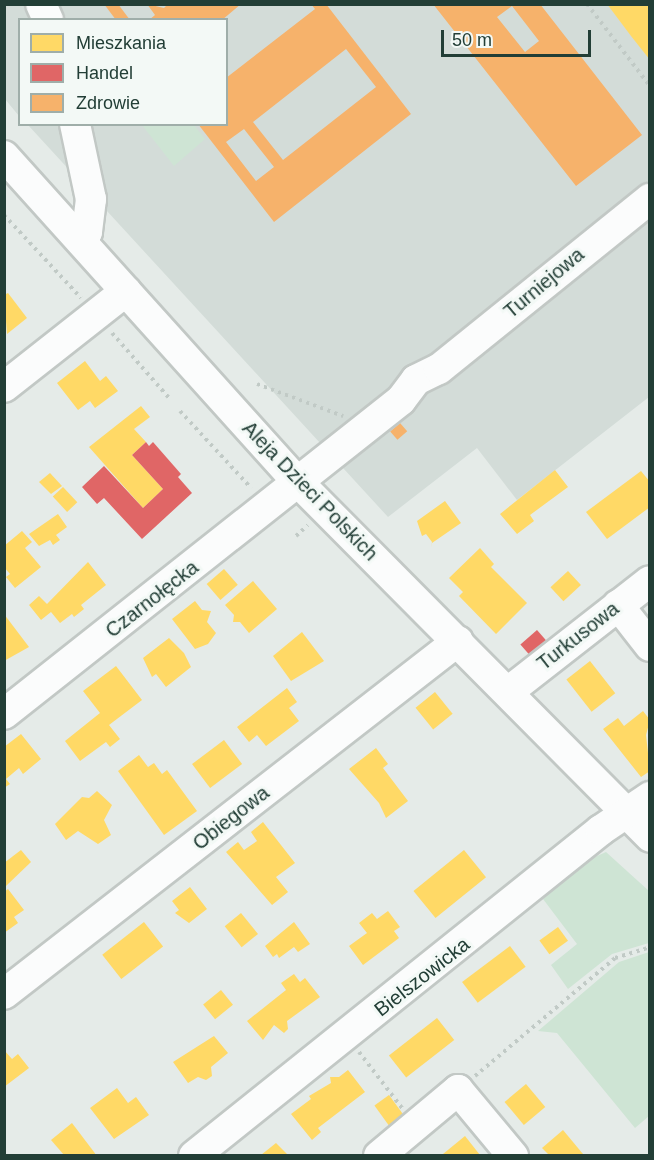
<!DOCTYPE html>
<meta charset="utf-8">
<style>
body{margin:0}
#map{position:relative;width:654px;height:1160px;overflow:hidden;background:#e5ebe8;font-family:Helvetica,sans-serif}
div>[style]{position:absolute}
.built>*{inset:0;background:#d3dcd8}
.green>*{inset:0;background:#cee4d4}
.homes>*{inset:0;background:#ffd966;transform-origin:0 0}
.shops>*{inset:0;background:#e06666;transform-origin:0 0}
.health>*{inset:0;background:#f6b26b;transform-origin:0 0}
.path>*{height:4px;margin-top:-2px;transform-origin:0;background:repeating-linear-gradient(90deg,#c1cac6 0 3px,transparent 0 7.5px)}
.roads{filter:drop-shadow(2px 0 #c2c8c5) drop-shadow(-2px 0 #c2c8c5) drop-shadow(0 2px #c2c8c5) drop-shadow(0 -2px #c2c8c5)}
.minor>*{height:30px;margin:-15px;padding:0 15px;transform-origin:15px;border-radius:15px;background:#fbfcfc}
span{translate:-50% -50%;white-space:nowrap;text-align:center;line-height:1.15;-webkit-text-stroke:6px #f3f9f6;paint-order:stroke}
.street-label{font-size:20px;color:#223e36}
.frame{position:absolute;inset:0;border:6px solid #223e36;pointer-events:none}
.legend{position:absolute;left:18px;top:18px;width:210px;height:108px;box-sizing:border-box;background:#f3f9f6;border:2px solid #9faea9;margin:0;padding:8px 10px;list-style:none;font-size:18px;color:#223e36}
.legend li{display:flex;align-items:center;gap:12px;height:30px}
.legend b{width:30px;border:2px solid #9faea9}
.scale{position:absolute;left:441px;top:30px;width:150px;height:27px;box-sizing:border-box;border:3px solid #223e36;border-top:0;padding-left:8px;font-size:18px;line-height:21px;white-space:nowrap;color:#223e36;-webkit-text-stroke:4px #f3f9f6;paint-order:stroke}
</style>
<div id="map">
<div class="built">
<div style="clip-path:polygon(5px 5px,649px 5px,649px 397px,517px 500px,477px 448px,388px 517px,28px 125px,226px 124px,226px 20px,20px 20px,19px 116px,5px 99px)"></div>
</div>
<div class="green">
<div style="clip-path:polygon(142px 125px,194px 125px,205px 139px,174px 166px)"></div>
<div style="clip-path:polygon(606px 852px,649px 891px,649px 943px,612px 954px,568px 989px,551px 965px,577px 944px,543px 899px,588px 860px)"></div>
<div style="clip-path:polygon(649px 952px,649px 1116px,635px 1128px,557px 1033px,538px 1031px,619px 962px)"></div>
</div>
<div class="homes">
<div style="clip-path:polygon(607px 4px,650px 4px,650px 60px,631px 36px)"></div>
<div style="clip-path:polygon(8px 293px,27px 318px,7px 334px,4px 295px)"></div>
<div style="clip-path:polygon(85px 361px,100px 381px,106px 376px,118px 391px,95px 408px,90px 401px,78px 410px,57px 383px)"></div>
<div style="clip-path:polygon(141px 406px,150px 417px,134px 429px,146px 442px,132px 455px,163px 489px,143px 508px,89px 447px)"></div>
<div style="clip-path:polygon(555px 470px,568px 487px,530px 515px,534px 521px,517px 534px,500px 514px)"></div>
<div style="clip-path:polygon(641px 471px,650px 482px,650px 507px,607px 539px,586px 512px)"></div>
<div style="clip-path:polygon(50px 473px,62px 486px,51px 494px,39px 482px)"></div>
<div style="left:63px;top:487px;width:21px;height:14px;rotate:47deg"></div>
<div style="clip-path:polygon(445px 501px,461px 523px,432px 543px,431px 548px,432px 542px,426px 534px,422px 536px,417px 521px)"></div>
<div style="clip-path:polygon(58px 514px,67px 527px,56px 535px,60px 540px,53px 545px,50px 540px,39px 546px,29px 534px)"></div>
<div style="clip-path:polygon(22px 531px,32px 542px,25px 548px,41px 567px,15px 588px,6px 577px,10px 574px,4px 567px,4px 546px)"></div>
<div style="clip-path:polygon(480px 548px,494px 564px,491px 567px,527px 603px,496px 634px,459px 596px,463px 592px,449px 578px)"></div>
<div style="clip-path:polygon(88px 562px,106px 585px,81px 605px,84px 609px,74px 617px,72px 614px,60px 623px,51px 612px,41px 620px,29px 605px,39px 596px,47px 604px)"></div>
<div style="left:224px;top:569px;width:21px;height:23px;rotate:49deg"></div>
<div style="left:568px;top:571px;width:19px;height:24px;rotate:47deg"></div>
<div style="clip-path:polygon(253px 581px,277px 609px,249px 633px,240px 622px,233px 622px,234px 615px,225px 605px)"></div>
<div style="clip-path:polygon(195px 601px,202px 610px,211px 611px,207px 622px,216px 633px,208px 644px,195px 649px,172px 619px)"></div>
<div style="clip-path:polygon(4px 614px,29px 647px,4px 661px)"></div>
<div style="clip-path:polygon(302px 632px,324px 661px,291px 681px,273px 656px)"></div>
<div style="clip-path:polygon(169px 638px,184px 653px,191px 667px,166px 687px,156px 674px,152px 677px,143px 658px)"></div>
<div style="left:590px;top:661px;width:41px;height:30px;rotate:52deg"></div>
<div style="clip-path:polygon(116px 666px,142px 700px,109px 725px,120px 739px,110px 747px,106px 742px,80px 761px,65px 741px,100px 713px,83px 691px)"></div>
<div style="clip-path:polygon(287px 688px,297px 702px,289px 708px,299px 721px,266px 746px,257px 735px,249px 742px,237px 727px)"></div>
<div style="left:435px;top:692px;width:28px;height:25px;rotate:51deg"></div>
<div style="clip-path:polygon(643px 711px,650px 720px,646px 735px,650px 771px,641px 777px,603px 729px,618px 718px,624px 726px)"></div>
<div style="clip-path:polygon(21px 734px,41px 759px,23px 774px,19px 768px,6px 779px,10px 784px,4px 788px,4px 747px)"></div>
<div style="left:224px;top:740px;width:30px;height:40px;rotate:53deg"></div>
<div style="clip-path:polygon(376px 748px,388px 764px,383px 768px,408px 801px,386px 818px,379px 803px,349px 769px)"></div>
<div style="clip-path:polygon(139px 755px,148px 767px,154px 763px,162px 774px,167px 770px,197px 811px,164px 835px,118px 771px)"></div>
<div style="clip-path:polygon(97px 791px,112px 805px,104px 820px,111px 835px,98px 844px,78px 831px,66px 840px,55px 824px,82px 797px,89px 798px)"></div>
<div style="clip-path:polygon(263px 822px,295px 863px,276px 877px,288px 892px,272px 905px,226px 852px,238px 842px,244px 850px,257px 841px,251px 832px)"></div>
<div style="clip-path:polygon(21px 850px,31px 862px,6px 886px,4px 863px)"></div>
<div style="left:464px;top:850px;width:35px;height:65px;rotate:51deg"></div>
<div style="clip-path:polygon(190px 887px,207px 909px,189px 923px,175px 913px,179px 910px,172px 901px)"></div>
<div style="clip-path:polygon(8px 889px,24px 910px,14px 917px,18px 923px,4px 933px,4px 892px)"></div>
<div style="clip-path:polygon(388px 911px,400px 927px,394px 931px,399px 938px,363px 965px,349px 946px,367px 933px,359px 923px,372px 913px,377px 919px)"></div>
<div style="left:241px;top:913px;width:27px;height:21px;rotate:51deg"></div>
<div style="left:144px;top:922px;width:31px;height:53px;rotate:52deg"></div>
<div style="clip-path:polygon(294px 922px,310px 944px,298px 952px,294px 947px,279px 958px,277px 954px,273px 957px,265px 946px)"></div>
<div style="left:558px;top:927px;width:17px;height:23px;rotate:54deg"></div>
<div style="left:510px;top:946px;width:26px;height:60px;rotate:53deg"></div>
<div style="clip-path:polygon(294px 974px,300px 982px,305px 978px,320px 997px,287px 1021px,288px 1029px,284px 1033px,274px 1025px,263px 1040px,247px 1021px,286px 990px,281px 983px)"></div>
<div style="left:221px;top:990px;width:19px;height:23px;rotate:51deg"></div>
<div style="left:437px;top:1018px;width:28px;height:61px;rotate:52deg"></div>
<div style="clip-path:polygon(214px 1036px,228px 1053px,211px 1067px,212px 1076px,206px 1080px,198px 1077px,188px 1083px,173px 1062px)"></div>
<div style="clip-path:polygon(4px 1050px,12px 1059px,18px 1054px,29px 1068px,4px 1087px)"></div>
<div style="clip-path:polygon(348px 1070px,365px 1092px,318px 1128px,321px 1132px,312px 1140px,291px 1114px,311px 1099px,309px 1096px,331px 1083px,330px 1077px,339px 1077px)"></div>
<div style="left:526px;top:1084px;width:30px;height:28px;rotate:50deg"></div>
<div style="clip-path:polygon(117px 1088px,128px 1103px,136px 1097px,149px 1115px,114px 1139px,90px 1108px)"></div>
<div style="left:389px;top:1095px;width:31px;height:18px;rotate:54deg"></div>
<div style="clip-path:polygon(72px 1123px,94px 1152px,96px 1155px,64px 1155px,51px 1140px)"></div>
<div style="clip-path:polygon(563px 1130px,583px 1154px,581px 1155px,549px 1155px,542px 1148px)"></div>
<div style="clip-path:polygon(465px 1136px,480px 1155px,444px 1155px,443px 1154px)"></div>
<div style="clip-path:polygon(276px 1143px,288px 1155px,261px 1155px)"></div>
</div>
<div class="shops">
<div style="clip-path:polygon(146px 442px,149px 446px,153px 442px,181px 474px,178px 477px,192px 493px,142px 539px,104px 498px,97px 504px,82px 487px,104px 466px,143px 508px,163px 489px,132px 455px)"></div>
<div style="left:537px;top:630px;width:18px;height:22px;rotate:49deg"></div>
</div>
<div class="health">
<div style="clip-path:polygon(104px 4px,118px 4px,130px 20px,116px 20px)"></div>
<div style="clip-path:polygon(147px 4px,164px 8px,168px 4px,241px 4px,222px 20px,149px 20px,155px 15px)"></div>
<div style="clip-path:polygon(evenodd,311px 4px,326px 4px,411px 114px,274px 222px,198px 124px,226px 124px,226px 78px,315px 9px,311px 4px,346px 49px,376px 87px,283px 160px,253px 122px,346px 49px,311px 4px,244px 129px,274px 167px,256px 181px,226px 142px,244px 129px)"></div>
<div style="clip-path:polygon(evenodd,433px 4px,540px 4px,642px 135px,576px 186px,433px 4px,512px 6px,539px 41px,525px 52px,497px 17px,512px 6px)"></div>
<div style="left:400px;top:423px;width:11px;height:13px;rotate:49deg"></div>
</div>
<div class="path">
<div style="left:587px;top:4px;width:103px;rotate:52.5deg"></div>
<div style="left:4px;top:215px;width:113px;rotate:47.1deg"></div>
<div style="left:112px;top:333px;width:88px;rotate:48.7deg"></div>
<div style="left:257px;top:384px;width:92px;rotate:20.4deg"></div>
<div style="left:180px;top:411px;width:105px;rotate:47.3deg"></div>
<div style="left:296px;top:536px;width:16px;rotate:-43deg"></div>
<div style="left:359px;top:1052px;width:71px;rotate:52.5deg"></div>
<div style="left:475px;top:1076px;width:183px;rotate:-40.1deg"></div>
<div style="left:615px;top:958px;width:37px;rotate:-17deg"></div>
</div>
<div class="roads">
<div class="minor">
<div style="left:41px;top:4px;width:17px;rotate:66deg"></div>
<div style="left:75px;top:124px;width:77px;rotate:78deg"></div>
<div style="left:91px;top:199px;width:33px;rotate:97deg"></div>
<div style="left:87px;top:232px;width:11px;rotate:117deg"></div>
<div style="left:4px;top:156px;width:439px;rotate:48deg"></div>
<div style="left:298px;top:482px;width:500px;rotate:45.2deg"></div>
<div style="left:4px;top:387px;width:155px;rotate:-38.2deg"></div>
<div style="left:618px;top:605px;width:52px;rotate:52deg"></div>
<div style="left:508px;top:692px;width:180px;rotate:-38deg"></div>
<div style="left:4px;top:714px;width:506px;rotate:-38.34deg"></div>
<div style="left:401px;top:400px;width:25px;rotate:-53deg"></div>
<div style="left:416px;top:380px;width:25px;rotate:-26deg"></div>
<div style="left:439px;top:369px;width:271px;rotate:-38.9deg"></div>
<div style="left:4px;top:994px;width:575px;rotate:-37.87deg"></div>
<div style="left:194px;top:1156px;width:521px;rotate:-38.69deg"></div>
<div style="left:601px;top:830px;width:59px;rotate:-34deg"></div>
<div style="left:379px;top:1156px;width:103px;rotate:-39.9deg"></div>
<div style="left:458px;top:1090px;width:86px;rotate:50.2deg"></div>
</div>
</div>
<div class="street-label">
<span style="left:544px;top:283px;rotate:-40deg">Turniejowa</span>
<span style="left:310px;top:491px;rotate:46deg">Aleja Dzieci Polskich</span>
<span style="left:152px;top:599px;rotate:-38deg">Czarnołęcka</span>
<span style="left:578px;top:636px;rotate:-38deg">Turkusowa</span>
<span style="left:231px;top:818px;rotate:-38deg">Obiegowa</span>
<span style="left:422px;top:977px;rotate:-38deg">Bielszowicka</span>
</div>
<div class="frame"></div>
<ul class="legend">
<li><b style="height:16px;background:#ffd966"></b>Mieszkania</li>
<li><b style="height:16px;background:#e06666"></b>Handel</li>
<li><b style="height:16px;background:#f6b26b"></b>Zdrowie</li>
</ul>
<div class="scale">50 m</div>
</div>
